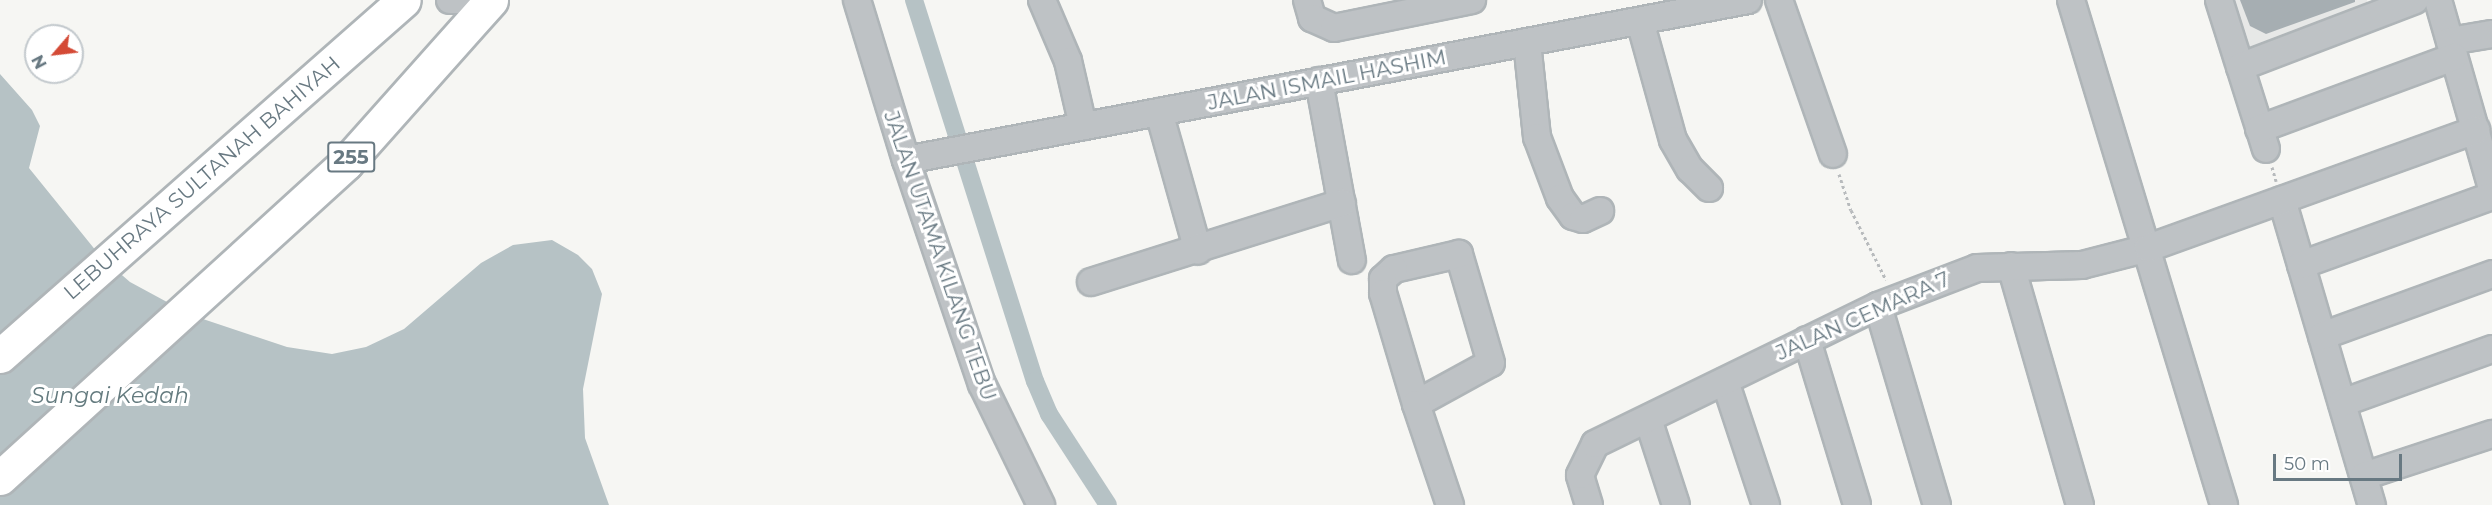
<!DOCTYPE html>
<style>
body{margin:0}
#map{position:relative;width:2492px;height:505px;overflow:hidden;background:#f6f6f3;font-family:Montserrat,sans-serif}
div>[style]{position:absolute}
.built>*{inset:0;background:#e7e8e7}
.water>*{inset:0;background:#b6c2c5}
.canal>*{height:18px;margin:-9px;padding:0 9px;transform-origin:9px;border-radius:9px;background:#b6c2c5}
.building>*{inset:0;background:#a6aeb2}
.path>*{height:3px;margin-top:-1.5px;transform-origin:0;background:repeating-linear-gradient(90deg,#b8bbbd 0 3px,transparent 0 6px)}
.roads{filter:drop-shadow(2px 0 #afb5b8) drop-shadow(-2px 0 #afb5b8) drop-shadow(0 2px #afb5b8) drop-shadow(0 -2px #afb5b8)}
.minor>*{height:26px;margin:-13px;padding:0 13px;transform-origin:13px;border-radius:13px;background:#bec2c5}
.major>*{height:33px;margin:-16.5px;padding:0 16.5px;transform-origin:16.5px;border-radius:16.5px;background:#fff}
span{translate:-50% -50%;white-space:nowrap;text-align:center;line-height:1.15;-webkit-text-stroke:6px #fff;paint-order:stroke}
.shield-label span{padding:2px 4px;background:#fff;border:2px solid;border-radius:4px;-webkit-text-stroke-width:0}
.shield-label{font-size:20px;color:#687982;font-weight:700}
.street-label{font-size:21px;color:#687982}
.water-label{font-size:22px;color:#637a7e;font-style:italic}
.north{position:absolute;left:24px;top:24px;width:60px;height:60px;box-sizing:border-box;background:#fff;border:2px solid #c3c9cd;border-radius:50%;rotate:242deg;font-size:16px;font-weight:700;line-height:24px;text-align:center;color:#687982}
.north::after{content:'';display:block;margin:auto;width:21px;height:27px;background:#d44a36;clip-path:polygon(50% 0,100% 100%,50% 72%,0 100%)}
.scale{position:absolute;left:2273px;top:454px;width:129px;height:27px;box-sizing:border-box;border:3px solid #687982;border-top:0;padding-left:8px;font-size:18px;line-height:21px;white-space:nowrap;color:#687982;-webkit-text-stroke:4px #fff;paint-order:stroke}
</style>
<div id="map">
<div class="built">
<div style="clip-path:polygon(2204px 0,2367px 0,2369px 10px,2224px 68px)"></div>
</div>
<div class="water">
<div style="clip-path:polygon(0 74px,32px 110px,40px 126px,29px 168px,101px 257px,130px 282px,191px 315px,287px 347px,332px 354px,366px 347px,404px 329px,481px 263px,513px 245px,552px 240px,578px 255px,592px 269px,602px 294px,583px 389px,585px 438px,609px 505px,0 505px)"></div>
</div>
<div class="canal">
<div style="left:914px;top:0;width:400px;rotate:72.4deg"></div>
<div style="left:1035px;top:381px;width:36px;rotate:67deg"></div>
<div style="left:1049px;top:414px;width:108px;rotate:57deg"></div>
</div>
<div class="building">
<div style="clip-path:polygon(2240px 0,2355px 0,2355px 2px,2266px 34px,2250px 26px)"></div>
</div>
<div class="path">
<div style="left:2272px;top:167px;width:15px;rotate:74deg"></div>
<div style="left:1839px;top:174px;width:38px;rotate:72deg"></div>
<div style="left:1851px;top:210px;width:78px;rotate:63.4deg"></div>
</div>
<div class="roads">
<div class="minor">
<div style="left:450px;top:0;width:11px"></div>
<div style="left:857px;top:0;width:167px;rotate:73deg"></div>
<div style="left:906px;top:160px;width:237px;rotate:71.3deg"></div>
<div style="left:982px;top:384px;width:135px;rotate:64deg"></div>
<div style="left:1042px;top:0;width:66px;rotate:66.9deg"></div>
<div style="left:1068px;top:61px;width:67px;rotate:77deg"></div>
<div style="left:1307px;top:0;width:19px;rotate:74deg"></div>
<div style="left:1312px;top:18px;width:24px;rotate:24deg"></div>
<div style="left:1334px;top:28px;width:141px;rotate:-11.5deg"></div>
<div style="left:1779px;top:0;width:163px;rotate:70.7deg"></div>
<div style="left:2071px;top:0;width:528px;rotate:73.14deg"></div>
<div style="left:2219px;top:0;width:156px;rotate:72.5deg"></div>
<div style="left:2438px;top:0;width:196px;rotate:74deg"></div>
<div style="left:1640px;top:21px;width:123px;rotate:74.5deg"></div>
<div style="left:1673px;top:140px;width:34px;rotate:60deg"></div>
<div style="left:1690px;top:169px;width:27px;rotate:45deg"></div>
<div style="left:2450px;top:41px;width:43px;rotate:-9.5deg"></div>
<div style="left:1527px;top:42px;width:96px;rotate:84deg"></div>
<div style="left:1537px;top:137px;width:65px;rotate:69.3deg"></div>
<div style="left:1560px;top:198px;width:22px;rotate:54deg"></div>
<div style="left:1573px;top:216px;width:10px;rotate:17deg"></div>
<div style="left:1583px;top:219px;width:19px;rotate:-25deg"></div>
<div style="left:2240px;top:67px;width:187px;rotate:-20.9deg"></div>
<div style="left:1319px;top:81px;width:182px;rotate:79.6deg"></div>
<div style="left:1159px;top:112px;width:144px;rotate:74.3deg"></div>
<div style="left:2259px;top:129px;width:208px;rotate:-20.3deg"></div>
<div style="left:906px;top:160px;width:857px;rotate:-10.76deg"></div>
<div style="left:2282px;top:200px;width:318px;rotate:73.6deg"></div>
<div style="left:2301px;top:265px;width:203px;rotate:-19.9deg"></div>
<div style="left:2011px;top:266px;width:249px;rotate:73.9deg"></div>
<div style="left:1091px;top:282px;width:263px;rotate:-17.5deg"></div>
<div style="left:1878px;top:306px;width:208px;rotate:73.5deg"></div>
<div style="left:2322px;top:336px;width:181px;rotate:-20deg"></div>
<div style="left:1807px;top:340px;width:172px;rotate:73.1deg"></div>
<div style="left:1725px;top:381px;width:131px;rotate:71.7deg"></div>
<div style="left:2342px;top:403px;width:159px;rotate:-19.8deg"></div>
<div style="left:1416px;top:404px;width:85px;rotate:-28.7deg"></div>
<div style="left:1491px;top:363px;width:114px;rotate:-106.4deg"></div>
<div style="left:1459px;top:254px;width:67px;rotate:167deg"></div>
<div style="left:1394px;top:269px;width:15px;rotate:138deg"></div>
<div style="left:1383px;top:279px;width:14px;rotate:90deg"></div>
<div style="left:1383px;top:293px;width:116px;rotate:73.4deg"></div>
<div style="left:1416px;top:404px;width:107px;rotate:71.4deg"></div>
<div style="left:1648px;top:419px;width:90px;rotate:72deg"></div>
<div style="left:2364px;top:476px;width:135px;rotate:-18.2deg"></div>
<div style="left:1589px;top:505px;width:31px;rotate:-107deg"></div>
<div style="left:1580px;top:475px;width:34px;rotate:-64deg"></div>
<div style="left:1595px;top:444px;width:315px;rotate:-26deg"></div>
<div style="left:1878px;top:306px;width:106px;rotate:-21deg"></div>
<div style="left:1977px;top:268px;width:105px;rotate:-1.6deg"></div>
<div style="left:2082px;top:265px;width:68px;rotate:-14.4deg"></div>
<div style="left:2148px;top:248px;width:349px;rotate:-19.8deg"></div>
</div>
<div class="major">
<div style="left:0;top:356px;width:538px;rotate:-41.39deg"></div>
<div style="left:0;top:478px;width:468px;rotate:-42.3deg"></div>
<div style="left:346px;top:163px;width:218px;rotate:-48.3deg"></div>
</div>
</div>
<div class="shield-label">
<span style="left:351px;top:157px">255</span>
</div>
<div class="street-label">
<span style="left:1327px;top:80px;rotate:-11deg">JALAN ISMAIL HASHIM</span>
<span style="left:202px;top:178px;rotate:-41deg">LEBUHRAYA SULTANAH BAHIYAH</span>
<span style="left:940px;top:256px;rotate:71deg">JALAN UTAMA KILANG TEBU</span>
<span style="left:1863px;top:316px;rotate:-24deg">JALAN CEMARA 7</span>
</div>
<div class="water-label">
<span style="left:110px;top:396px">Sungai Kedah</span>
</div>
<div class="north">N</div>
<div class="scale">50 m</div>
</div>
